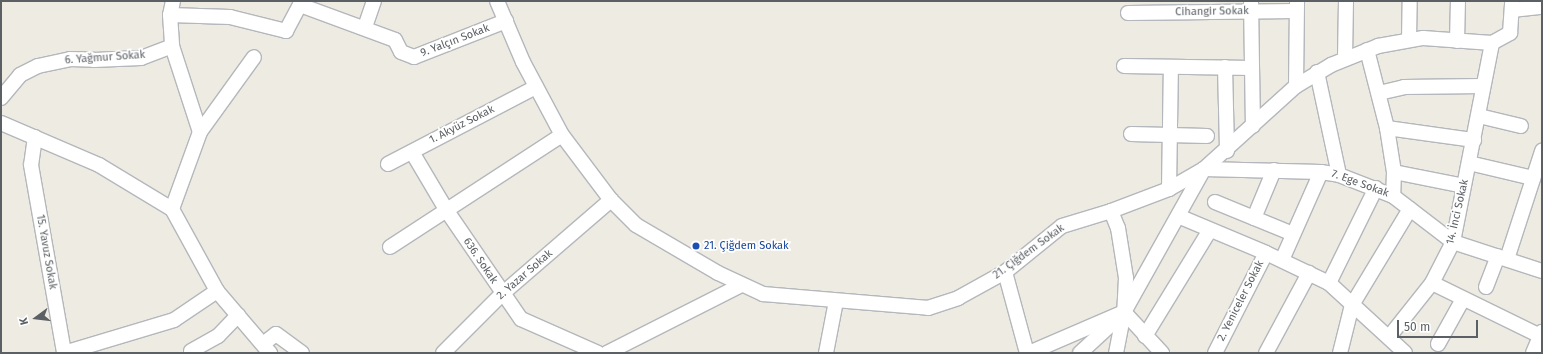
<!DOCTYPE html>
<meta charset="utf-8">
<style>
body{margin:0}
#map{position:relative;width:1543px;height:354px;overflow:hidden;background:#eeebe3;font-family:"Fira Sans",sans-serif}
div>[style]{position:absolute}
.roads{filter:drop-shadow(1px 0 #b4b7bb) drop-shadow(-1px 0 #b4b7bb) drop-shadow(0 1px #b4b7bb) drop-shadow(0 -1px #b4b7bb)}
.minor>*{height:14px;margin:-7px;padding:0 7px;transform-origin:7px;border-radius:7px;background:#fff}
.dots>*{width:11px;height:11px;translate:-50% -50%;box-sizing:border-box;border:2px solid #fff;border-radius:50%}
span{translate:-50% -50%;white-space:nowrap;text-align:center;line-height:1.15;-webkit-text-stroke:3.5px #fff;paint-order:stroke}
.street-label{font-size:11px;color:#5b6064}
.transit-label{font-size:11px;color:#164399}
.left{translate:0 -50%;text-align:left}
.frame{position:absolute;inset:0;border:2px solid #5b6064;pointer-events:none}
.north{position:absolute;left:16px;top:298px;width:40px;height:40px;-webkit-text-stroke:3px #fff;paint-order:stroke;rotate:255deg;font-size:11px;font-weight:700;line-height:16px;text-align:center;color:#5b6064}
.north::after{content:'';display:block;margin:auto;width:14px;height:18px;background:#5b6064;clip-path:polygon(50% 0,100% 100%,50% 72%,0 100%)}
.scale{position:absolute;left:1397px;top:320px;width:81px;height:18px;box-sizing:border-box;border:2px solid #5b6064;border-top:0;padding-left:5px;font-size:12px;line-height:14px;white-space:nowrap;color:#5b6064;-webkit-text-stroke:3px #fff;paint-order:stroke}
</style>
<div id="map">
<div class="roads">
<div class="minor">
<div style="left:173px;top:1px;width:14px;rotate:102deg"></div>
<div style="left:170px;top:15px;width:31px;rotate:86deg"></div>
<div style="left:172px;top:46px;width:90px;rotate:72deg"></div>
<div style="left:200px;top:132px;width:82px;rotate:110deg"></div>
<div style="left:172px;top:209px;width:94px;rotate:61.2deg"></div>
<div style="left:217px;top:291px;width:82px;rotate:49.5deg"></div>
<div style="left:497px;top:1px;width:66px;rotate:66.9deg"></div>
<div style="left:523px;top:62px;width:83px;rotate:61.9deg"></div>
<div style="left:562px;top:135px;width:81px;rotate:53deg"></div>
<div style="left:611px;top:200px;width:35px;rotate:45deg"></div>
<div style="left:636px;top:225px;width:95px;rotate:30.3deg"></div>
<div style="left:718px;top:273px;width:50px;rotate:25deg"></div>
<div style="left:763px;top:294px;width:166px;rotate:4.8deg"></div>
<div style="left:928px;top:308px;width:32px;rotate:-18deg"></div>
<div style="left:958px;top:298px;width:54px;rotate:-29deg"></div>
<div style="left:1005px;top:272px;width:73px;rotate:-38.9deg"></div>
<div style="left:1062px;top:226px;width:51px;rotate:-17deg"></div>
<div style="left:1111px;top:211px;width:62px;rotate:-20.8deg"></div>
<div style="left:1169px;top:189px;width:40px;rotate:-29.7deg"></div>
<div style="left:1204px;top:169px;width:124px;rotate:-42.1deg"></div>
<div style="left:1296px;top:86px;width:41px;rotate:-31deg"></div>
<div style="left:1331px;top:65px;width:51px;rotate:-22deg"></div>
<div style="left:1378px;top:46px;width:46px;rotate:-10.1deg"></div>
<div style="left:1423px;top:38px;width:69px;rotate:4.1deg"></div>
<div style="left:1251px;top:1px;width:125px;rotate:89.1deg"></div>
<div style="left:1512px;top:10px;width:30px;rotate:-6deg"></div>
<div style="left:1128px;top:13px;width:168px;rotate:-0.7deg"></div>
<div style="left:170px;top:15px;width:60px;rotate:1.9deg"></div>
<div style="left:230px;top:17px;width:58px;rotate:14deg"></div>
<div style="left:286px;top:31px;width:30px;rotate:-62deg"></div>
<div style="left:300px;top:5px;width:101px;rotate:20.2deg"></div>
<div style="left:395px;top:40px;width:13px;rotate:63deg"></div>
<div style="left:401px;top:52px;width:14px;rotate:21deg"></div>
<div style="left:414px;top:57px;width:99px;rotate:-21.4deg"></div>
<div style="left:365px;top:27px;width:28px;rotate:-71deg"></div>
<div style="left:1409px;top:40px;width:39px;rotate:-89deg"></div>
<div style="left:1457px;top:41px;width:40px;rotate:-88.6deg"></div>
<div style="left:1367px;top:50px;width:81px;rotate:75.6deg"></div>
<div style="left:1387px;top:128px;width:45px;rotate:81deg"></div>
<div style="left:1394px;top:172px;width:24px;rotate:92deg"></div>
<div style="left:1345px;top:58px;width:57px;rotate:-89deg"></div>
<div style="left:1124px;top:66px;width:128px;rotate:0.9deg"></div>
<div style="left:1225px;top:67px;width:84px;rotate:88.6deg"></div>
<div style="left:1317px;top:72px;width:105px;rotate:77.9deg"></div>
<div style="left:1296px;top:86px;width:85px;rotate:-89.3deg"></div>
<div style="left:1379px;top:93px;width:26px;rotate:-13deg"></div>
<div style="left:1404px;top:87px;width:79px;rotate:-0.7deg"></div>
<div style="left:1px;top:98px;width:30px;rotate:-50deg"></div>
<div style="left:20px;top:75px;width:20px;rotate:-27deg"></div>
<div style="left:38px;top:66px;width:33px;rotate:-12deg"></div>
<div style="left:70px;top:59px;width:24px;rotate:2deg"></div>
<div style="left:94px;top:60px;width:47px;rotate:-2.4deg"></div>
<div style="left:141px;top:58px;width:33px;rotate:-21deg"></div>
<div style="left:1479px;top:116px;width:43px;rotate:13.4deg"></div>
<div style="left:1px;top:123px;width:107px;rotate:23.2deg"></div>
<div style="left:99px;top:165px;width:85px;rotate:31.1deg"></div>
<div style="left:1387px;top:128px;width:88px;rotate:7.9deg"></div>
<div style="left:200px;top:132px;width:92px;rotate:-54.2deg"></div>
<div style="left:1131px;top:134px;width:76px;rotate:1.5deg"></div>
<div style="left:35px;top:137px;width:28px;rotate:98deg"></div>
<div style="left:31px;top:165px;width:191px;rotate:80deg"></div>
<div style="left:412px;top:152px;width:69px;rotate:59.3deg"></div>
<div style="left:447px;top:211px;width:131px;rotate:55.6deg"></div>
<div style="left:521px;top:319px;width:84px;rotate:23.8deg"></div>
<div style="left:1469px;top:163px;width:66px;rotate:13.2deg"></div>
<div style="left:388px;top:164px;width:167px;rotate:-27.5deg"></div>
<div style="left:1204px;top:169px;width:117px;rotate:1.5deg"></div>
<div style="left:1321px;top:172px;width:18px;rotate:9deg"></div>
<div style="left:1339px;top:175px;width:58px;rotate:21.3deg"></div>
<div style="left:1393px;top:196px;width:76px;rotate:37.5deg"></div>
<div style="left:1453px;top:242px;width:94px;rotate:18deg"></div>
<div style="left:1394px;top:172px;width:71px;rotate:11.3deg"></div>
<div style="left:1169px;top:189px;width:122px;rotate:-89.1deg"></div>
<div style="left:1215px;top:202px;width:84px;rotate:22.3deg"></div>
<div style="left:1111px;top:211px;width:18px;rotate:68deg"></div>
<div style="left:1118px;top:228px;width:51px;rotate:80.9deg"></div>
<div style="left:1126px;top:278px;width:34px;rotate:93deg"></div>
<div style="left:1124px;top:312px;width:42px;rotate:101deg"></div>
<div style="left:1178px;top:216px;width:95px;rotate:22.8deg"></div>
<div style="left:1254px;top:218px;width:52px;rotate:-67.4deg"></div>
<div style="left:390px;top:247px;width:205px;rotate:-33.1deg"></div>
<div style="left:1507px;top:259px;width:114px;rotate:-72deg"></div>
<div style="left:1282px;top:260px;width:96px;rotate:-66.1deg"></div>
<div style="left:1005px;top:272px;width:84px;rotate:74.8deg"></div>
<div style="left:1329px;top:283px;width:106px;rotate:-63.7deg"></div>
<div style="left:1432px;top:283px;width:120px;rotate:26.1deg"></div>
<div style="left:1486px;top:287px;width:33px;rotate:-69deg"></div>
<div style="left:1124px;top:312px;width:56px;rotate:47.2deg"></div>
<div style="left:1145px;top:336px;width:124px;rotate:-58.5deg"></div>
<div style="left:1389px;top:337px;width:69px;rotate:-51.5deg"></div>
<div style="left:1432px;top:283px;width:46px;rotate:-62.9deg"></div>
<div style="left:1453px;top:242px;width:203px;rotate:-78.9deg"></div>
<div style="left:1492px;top:43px;width:21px;rotate:-29deg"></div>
<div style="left:1510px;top:33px;width:32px;rotate:-86deg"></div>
<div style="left:263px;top:344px;width:16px;rotate:-38deg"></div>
<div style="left:276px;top:334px;width:32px;rotate:36deg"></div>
<div style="left:1438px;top:344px;width:51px;rotate:-60.9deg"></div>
<div style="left:191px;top:351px;width:31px;rotate:-29deg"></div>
<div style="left:218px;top:336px;width:29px;rotate:-46deg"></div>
<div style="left:64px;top:353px;width:115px;rotate:-16.7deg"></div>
<div style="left:174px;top:320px;width:52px;rotate:-34deg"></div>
<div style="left:443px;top:353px;width:83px;rotate:-45deg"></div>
<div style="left:502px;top:294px;width:144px;rotate:-40.8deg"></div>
<div style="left:607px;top:353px;width:150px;rotate:-26.9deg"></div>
<div style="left:826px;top:353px;width:53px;rotate:-79.1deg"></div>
<div style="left:1029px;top:353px;width:103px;rotate:-23.3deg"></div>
<div style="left:1124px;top:312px;width:164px;rotate:-60.8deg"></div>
<div style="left:1080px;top:353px;width:50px;rotate:-42.6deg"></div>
<div style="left:1215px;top:353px;width:112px;rotate:-63deg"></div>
<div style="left:1266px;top:253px;width:70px;rotate:25.5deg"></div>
<div style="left:1329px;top:283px;width:103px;rotate:42.6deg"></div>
<div style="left:1266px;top:353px;width:91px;rotate:-61.7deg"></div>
<div style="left:1340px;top:353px;width:49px;rotate:-76deg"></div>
<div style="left:1352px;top:305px;width:112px;rotate:-58.9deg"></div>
<div style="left:1533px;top:353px;width:23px;rotate:-67deg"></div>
</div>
</div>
<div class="dots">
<div style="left:696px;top:246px;background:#1a4fb4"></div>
</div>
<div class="street-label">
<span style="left:1212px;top:12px;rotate:-1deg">Cihangir Sokak</span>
<span style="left:455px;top:41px;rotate:-21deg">9. Yalçın Sokak</span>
<span style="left:105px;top:58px;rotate:-4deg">6. Yağmur Sokak</span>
<span style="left:462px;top:125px;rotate:-27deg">1. Akyüz Sokak</span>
<span style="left:1360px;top:184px;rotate:20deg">7. Ege Sokak</span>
<span style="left:1458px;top:212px;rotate:-77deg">14. İnci Sokak</span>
<span style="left:46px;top:252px;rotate:80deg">15. Yavuz Sokak</span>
<span style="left:1029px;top:252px;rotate:-36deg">21. Çiğdem Sokak</span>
<span style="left:480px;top:261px;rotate:56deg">636. Sokak</span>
<span style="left:525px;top:275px;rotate:-41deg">2. Yazar Sokak</span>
<span style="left:1241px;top:301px;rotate:-63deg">2. Yeniceler Sokak</span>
</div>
<div class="transit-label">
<span class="left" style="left:704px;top:246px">21. Çiğdem Sokak</span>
</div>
<div class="frame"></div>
<div class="north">K</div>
<div class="scale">50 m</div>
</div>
